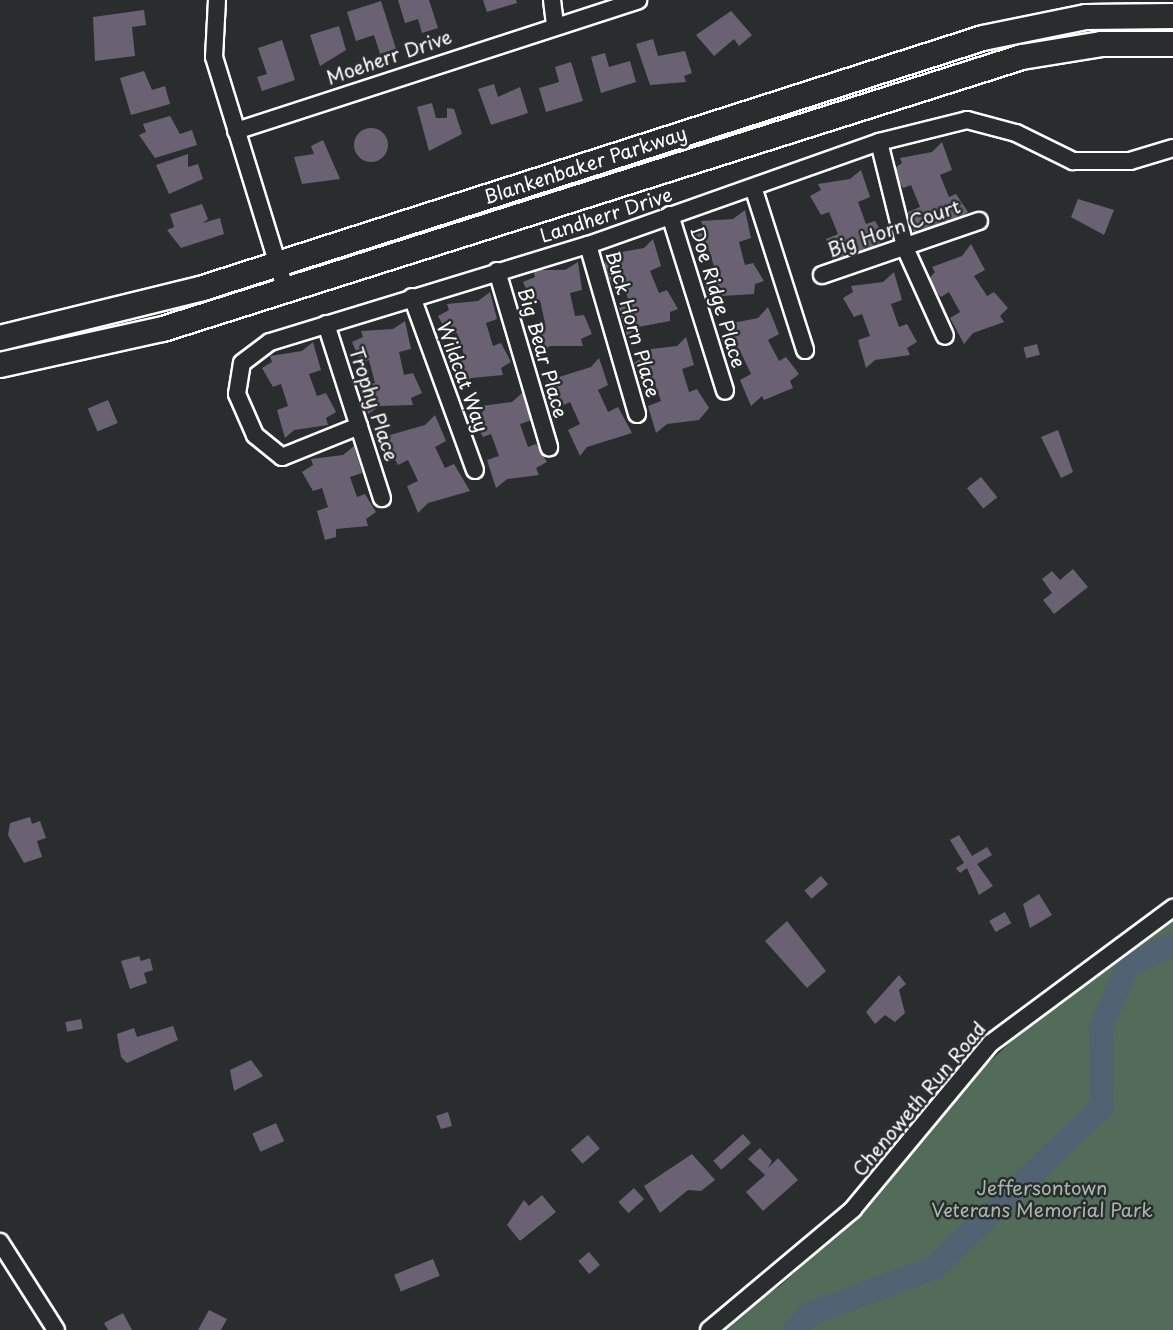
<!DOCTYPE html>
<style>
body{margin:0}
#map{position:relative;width:1173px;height:1330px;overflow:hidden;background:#2a2d2e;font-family:"Playpen Sans",sans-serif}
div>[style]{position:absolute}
.green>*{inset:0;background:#536c59}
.river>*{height:24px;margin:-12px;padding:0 12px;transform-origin:12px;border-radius:12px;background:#516373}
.building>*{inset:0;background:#6a6272;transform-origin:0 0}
.round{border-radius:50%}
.roads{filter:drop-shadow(2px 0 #fff) drop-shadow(-2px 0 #fff) drop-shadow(0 2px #fff) drop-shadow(0 -2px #fff)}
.street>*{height:16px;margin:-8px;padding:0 8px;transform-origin:8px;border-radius:8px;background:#2a2d2e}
.primary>*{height:24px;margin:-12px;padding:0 12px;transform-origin:12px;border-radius:12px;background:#2a2d2e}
span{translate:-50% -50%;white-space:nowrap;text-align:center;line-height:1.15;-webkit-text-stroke:5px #2a2d2e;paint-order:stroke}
.street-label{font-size:19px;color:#fff}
.park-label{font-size:19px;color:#a9b6ac}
</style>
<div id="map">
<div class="green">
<div style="clip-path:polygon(1173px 920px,1173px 1330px,718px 1330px,781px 1285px,876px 1198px,966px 1084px,1025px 1028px)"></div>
</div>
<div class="river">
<div style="left:795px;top:1330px;width:22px;rotate:-47deg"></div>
<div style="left:810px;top:1314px;width:132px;rotate:-20.4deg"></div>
<div style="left:934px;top:1268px;width:233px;rotate:-43.8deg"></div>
<div style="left:1102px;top:1107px;width:79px;rotate:-90.7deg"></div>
<div style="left:1101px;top:1028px;width:69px;rotate:-66.8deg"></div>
<div style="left:1128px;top:965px;width:49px;rotate:-24deg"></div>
</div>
<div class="building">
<div style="clip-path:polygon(398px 0,429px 0,438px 28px,422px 33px,418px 19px,405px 23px)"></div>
<div style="clip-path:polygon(483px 0,516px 0,517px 3px,487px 12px)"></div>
<div style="clip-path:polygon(381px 1px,396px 49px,380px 54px,374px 35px,356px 41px,347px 12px)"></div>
<div style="clip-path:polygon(144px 10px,146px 25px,132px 27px,135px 56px,95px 61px,93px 17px)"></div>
<div style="clip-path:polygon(731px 11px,752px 35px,739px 46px,734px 39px,714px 56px,696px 35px)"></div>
<div style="clip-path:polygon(339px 26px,346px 50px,320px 66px,310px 35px)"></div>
<div style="clip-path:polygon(653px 39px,658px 56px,685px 51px,692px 73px,684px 76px,686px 82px,650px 85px,636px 44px)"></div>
<div style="clip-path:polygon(282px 40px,295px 80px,262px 91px,257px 77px,267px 74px,258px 48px)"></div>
<div style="clip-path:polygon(605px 53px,609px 67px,630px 61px,636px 82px,601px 93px,591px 57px)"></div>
<div style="clip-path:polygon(571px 62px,583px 101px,546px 112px,539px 88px,559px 82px,555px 67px)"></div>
<div style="clip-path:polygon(144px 71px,152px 90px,165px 86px,170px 104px,131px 115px,120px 78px)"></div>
<div style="clip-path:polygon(494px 84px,498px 97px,520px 87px,528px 113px,491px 125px,478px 89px)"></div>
<div style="clip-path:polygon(432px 103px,436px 118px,447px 118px,447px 108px,454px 109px,462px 134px,429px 151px,417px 107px)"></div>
<div style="clip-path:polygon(170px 116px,180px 134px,192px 130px,197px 145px,155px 158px,139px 135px,146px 132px,143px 124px)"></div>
<div class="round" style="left:354px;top:128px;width:34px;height:34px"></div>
<div style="clip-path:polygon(323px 140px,340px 179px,302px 184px,294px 157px,314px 154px,311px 146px)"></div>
<div style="clip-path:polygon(942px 142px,952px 170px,940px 175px,949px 197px,956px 194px,968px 212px,958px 219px,960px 225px,928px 230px,916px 240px,908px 212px,920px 207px,911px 185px,903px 188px,892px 170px,902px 163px,900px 158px,932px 152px)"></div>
<div style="clip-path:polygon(188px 154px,188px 167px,198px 164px,203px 179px,169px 194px,156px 165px)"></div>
<div style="clip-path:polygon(861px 170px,870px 197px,858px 202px,866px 224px,875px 221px,886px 239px,875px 246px,877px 252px,846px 257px,834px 266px,826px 239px,838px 234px,829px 212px,821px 215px,810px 196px,821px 190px,818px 184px,850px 179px)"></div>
<div style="clip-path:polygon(1078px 199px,1114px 210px,1104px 235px,1071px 217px)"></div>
<div style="clip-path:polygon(202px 204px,208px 219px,203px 223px,220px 218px,224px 234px,181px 248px,167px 230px,174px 227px,170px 214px)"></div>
<div style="clip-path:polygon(745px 210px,751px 238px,739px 242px,745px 265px,753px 263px,764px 281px,755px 284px,754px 294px,722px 296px,710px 305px,703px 276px,716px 273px,709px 250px,701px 252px,692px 233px,703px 227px,701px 221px,733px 219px)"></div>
<div style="clip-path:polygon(653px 239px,661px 266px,650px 271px,659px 293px,667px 290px,678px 309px,670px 312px,670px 321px,638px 327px,627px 336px,619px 308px,630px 304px,622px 282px,613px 285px,602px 267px,610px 254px,644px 248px)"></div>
<div style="clip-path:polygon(971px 244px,985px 270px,974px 276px,987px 296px,994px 292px,1008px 308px,1000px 316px,1004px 322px,973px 333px,964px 344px,950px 318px,960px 312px,949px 292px,941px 297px,927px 281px,935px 272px,932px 267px,962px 256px)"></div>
<div style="clip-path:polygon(578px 262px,582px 290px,570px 293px,575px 316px,584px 315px,592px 334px,581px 339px,583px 346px,550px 346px,538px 354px,533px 325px,545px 323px,540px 300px,532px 302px,523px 282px,535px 277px,533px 270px,565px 270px)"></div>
<div style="clip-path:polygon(894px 272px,902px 300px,891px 304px,899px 327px,907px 324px,917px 342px,907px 348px,910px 355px,875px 360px,866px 368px,858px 340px,870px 336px,862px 314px,854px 317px,843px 298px,853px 292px,851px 286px,883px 282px)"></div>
<div style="clip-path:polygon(490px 292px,497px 319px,486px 323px,493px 346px,501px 343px,511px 362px,501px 368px,503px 375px,471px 378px,460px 387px,452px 359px,464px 355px,457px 333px,448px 335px,438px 316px,449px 310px,447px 304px,478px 301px)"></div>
<div style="clip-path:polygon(768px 307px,779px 334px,768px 340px,779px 361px,786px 357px,799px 374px,790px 381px,793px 388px,764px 400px,762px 396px,751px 406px,740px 380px,751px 374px,741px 353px,733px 357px,721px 339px,730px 332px,728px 324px,758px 318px)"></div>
<div style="clip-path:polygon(405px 321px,411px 349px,399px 352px,404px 375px,413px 373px,422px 393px,411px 398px,413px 405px,380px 406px,368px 414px,363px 385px,375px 383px,369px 360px,361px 362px,352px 342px,363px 337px,361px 331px,393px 329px)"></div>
<div style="clip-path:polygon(686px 337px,694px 365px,682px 369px,689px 392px,697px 389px,709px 408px,699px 420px,667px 424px,656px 433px,648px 406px,661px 401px,653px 379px,645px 382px,634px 363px,645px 356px,643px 350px,677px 346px)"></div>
<div style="clip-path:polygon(313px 342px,321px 370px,309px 374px,317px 396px,326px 393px,336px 412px,326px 418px,328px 425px,294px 430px,285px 438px,277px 410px,288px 406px,281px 384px,273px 387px,262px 368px,272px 362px,270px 356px,302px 351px)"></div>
<div style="left:1037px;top:344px;width:11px;height:14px;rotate:75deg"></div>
<div style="clip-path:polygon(599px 358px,608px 385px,598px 390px,608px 412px,618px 407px,632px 433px,587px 447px,580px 456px,568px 430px,580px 424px,570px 402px,559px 407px,555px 388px,546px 381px,591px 367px)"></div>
<div style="clip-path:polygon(523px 392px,532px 420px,520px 424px,528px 447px,536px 444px,547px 462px,536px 468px,539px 475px,507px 479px,496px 488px,487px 460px,499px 456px,491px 434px,483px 437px,472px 418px,483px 412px,481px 406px,512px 402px)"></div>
<div style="left:108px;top:400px;width:25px;height:22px;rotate:67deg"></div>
<div style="clip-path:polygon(435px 415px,446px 441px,435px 447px,445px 468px,454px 464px,470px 491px,428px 503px,418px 513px,407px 486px,418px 481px,408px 460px,398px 465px,383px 437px,425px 425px)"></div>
<div style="clip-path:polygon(1058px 430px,1073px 472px,1061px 478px,1041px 437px)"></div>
<div style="clip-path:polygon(354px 446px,362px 473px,350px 477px,357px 497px,365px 494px,376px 512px,366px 519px,368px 526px,336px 529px,336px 537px,325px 540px,317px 511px,328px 507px,322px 488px,313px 491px,302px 472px,313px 465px,311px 459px,343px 455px)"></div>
<div style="left:981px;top:477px;width:26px;height:18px;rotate:51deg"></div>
<div style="clip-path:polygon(1073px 569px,1088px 587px,1054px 614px,1043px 600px,1052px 593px,1042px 579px,1052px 571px,1060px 580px)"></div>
<div style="clip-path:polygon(30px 817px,32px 824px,40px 821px,46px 838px,37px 841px,42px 857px,24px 863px,8px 835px,10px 823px)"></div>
<div style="clip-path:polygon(959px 835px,972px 856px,987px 847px,992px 855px,977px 864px,993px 886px,979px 895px,967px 868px,960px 873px,956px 868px,964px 863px,950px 840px)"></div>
<div style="left:821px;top:876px;width:11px;height:22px;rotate:49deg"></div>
<div style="clip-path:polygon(1039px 894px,1052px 915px,1030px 928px,1023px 904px)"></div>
<div style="left:1005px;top:912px;width:13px;height:18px;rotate:61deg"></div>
<div style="clip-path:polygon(787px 921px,826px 971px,807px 988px,765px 941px)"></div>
<div style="clip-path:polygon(139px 956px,141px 961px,150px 958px,153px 970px,144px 973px,147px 983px,130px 989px,121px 961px)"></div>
<div style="clip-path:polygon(899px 975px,906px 984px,899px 990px,905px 1013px,895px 1022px,885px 1015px,875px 1024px,866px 1012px)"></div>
<div style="left:81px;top:1019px;width:10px;height:16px;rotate:79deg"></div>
<div style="clip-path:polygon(173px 1026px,178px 1040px,127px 1063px,121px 1057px,117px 1034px,134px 1028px,137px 1037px)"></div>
<div style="clip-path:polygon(251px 1060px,263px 1076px,234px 1091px,230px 1070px)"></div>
<div style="clip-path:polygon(448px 1112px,452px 1126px,441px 1129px,436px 1116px)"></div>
<div style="left:276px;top:1123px;width:20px;height:26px;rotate:66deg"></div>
<div style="left:743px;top:1134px;width:12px;height:40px;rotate:48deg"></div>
<div style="left:588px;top:1135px;width:18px;height:23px;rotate:49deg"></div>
<div style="clip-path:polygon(760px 1148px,772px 1161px,768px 1168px,778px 1158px,798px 1180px,763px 1211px,746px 1192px,765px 1175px,748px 1159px)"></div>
<div style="clip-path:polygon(692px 1154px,715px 1180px,701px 1191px,688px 1190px,660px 1213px,644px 1186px)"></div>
<div style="left:634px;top:1188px;width:15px;height:21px;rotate:48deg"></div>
<div style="clip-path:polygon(542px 1195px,556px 1212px,520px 1241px,507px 1225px,524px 1200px,529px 1206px)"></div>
<div style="left:589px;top:1252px;width:17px;height:14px;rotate:50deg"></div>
<div style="left:433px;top:1259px;width:18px;height:42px;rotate:68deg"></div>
<div style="clip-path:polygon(209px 1310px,227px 1319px,221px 1330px,198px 1330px)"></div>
<div style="clip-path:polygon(123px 1313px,132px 1330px,108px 1330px,104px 1323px)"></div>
</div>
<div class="roads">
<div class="street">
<div style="left:217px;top:0;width:57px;rotate:93deg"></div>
<div style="left:214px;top:57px;width:245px;rotate:72.9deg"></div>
<div style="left:552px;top:0;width:23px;rotate:83deg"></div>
<div style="left:236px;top:131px;width:423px;rotate:-18deg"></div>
<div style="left:879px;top:142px;width:111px;rotate:76deg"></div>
<div style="left:906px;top:250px;width:94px;rotate:65.6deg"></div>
<div style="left:754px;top:190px;width:168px;rotate:72.3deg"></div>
<div style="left:670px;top:215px;width:184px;rotate:72.6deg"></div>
<div style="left:588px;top:245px;width:176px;rotate:73.8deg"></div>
<div style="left:497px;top:271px;width:184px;rotate:73.5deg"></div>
<div style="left:822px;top:275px;width:166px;rotate:-19deg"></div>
<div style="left:412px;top:297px;width:184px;rotate:70deg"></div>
<div style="left:326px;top:324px;width:183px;rotate:72.2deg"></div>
<div style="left:359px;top:426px;width:83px;rotate:158.1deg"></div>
<div style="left:282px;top:457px;width:35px;rotate:-141deg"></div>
<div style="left:255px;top:435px;width:45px;rotate:-113.7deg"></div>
<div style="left:237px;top:394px;width:31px;rotate:-81deg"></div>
<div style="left:242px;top:363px;width:35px;rotate:-37deg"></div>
<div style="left:270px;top:342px;width:332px;rotate:-17deg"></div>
<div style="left:588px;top:245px;width:309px;rotate:-19.5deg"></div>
<div style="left:879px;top:142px;width:91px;rotate:-14deg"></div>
<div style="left:967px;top:120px;width:51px;rotate:14.9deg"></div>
<div style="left:1016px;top:133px;width:64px;rotate:26.2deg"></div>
<div style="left:1073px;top:161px;width:57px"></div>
<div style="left:1130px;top:161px;width:45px;rotate:-16.8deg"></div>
<div style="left:0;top:1242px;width:104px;rotate:57.5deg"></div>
<div style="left:709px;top:1330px;width:188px;rotate:-40deg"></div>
<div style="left:853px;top:1209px;width:216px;rotate:-50.3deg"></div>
<div style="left:991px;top:1043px;width:227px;rotate:-36.6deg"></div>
</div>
<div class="primary">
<div style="left:0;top:338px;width:209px;rotate:-13.8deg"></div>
<div style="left:203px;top:288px;width:819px;rotate:-17.77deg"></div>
<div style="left:983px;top:38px;width:105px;rotate:-11.5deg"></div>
<div style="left:1086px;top:17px;width:87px;rotate:-0.7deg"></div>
<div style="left:0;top:365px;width:167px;rotate:-12.5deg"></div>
<div style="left:163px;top:329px;width:901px;rotate:-17.57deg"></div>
<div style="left:1022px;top:57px;width:80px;rotate:-9.3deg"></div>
<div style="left:1101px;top:44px;width:72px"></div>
</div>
</div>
<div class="street-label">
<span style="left:389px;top:57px;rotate:-19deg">Moeherr Drive</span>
<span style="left:585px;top:165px;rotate:-18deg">Blankenbaker Parkway</span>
<span style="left:606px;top:215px;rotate:-18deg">Landherr Drive</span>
<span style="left:894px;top:228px;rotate:-19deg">Big Horn Court</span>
<span style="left:718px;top:297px;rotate:73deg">Doe Ridge Place</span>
<span style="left:633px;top:324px;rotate:74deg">Buck Horn Place</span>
<span style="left:543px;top:353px;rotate:74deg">Big Bear Place</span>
<span style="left:463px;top:377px;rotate:70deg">Wildcat Way</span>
<span style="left:374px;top:404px;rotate:72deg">Trophy Place</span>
<span style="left:919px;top:1099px;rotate:-50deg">Chenoweth Run Road</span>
</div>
<div class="park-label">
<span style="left:1042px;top:1199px">Jeffersontown<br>Veterans Memorial Park</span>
</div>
</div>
